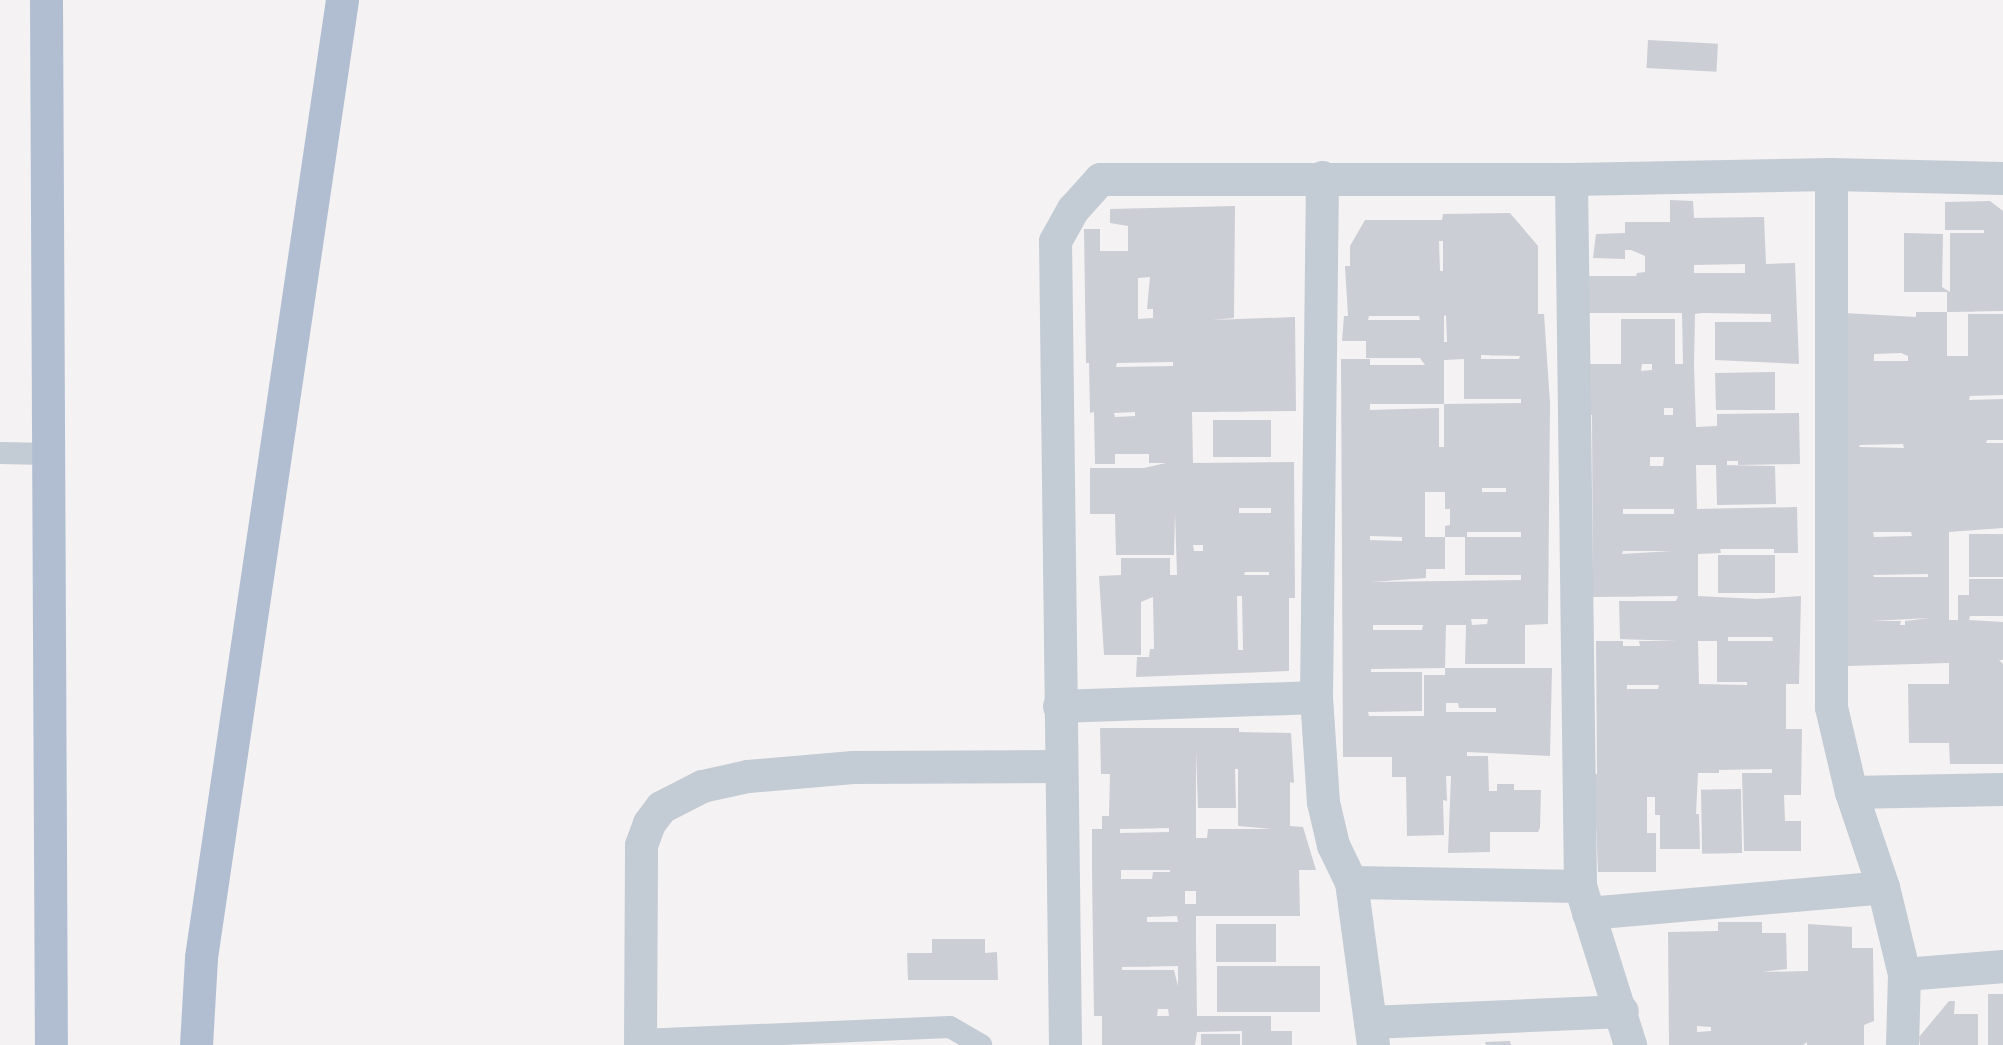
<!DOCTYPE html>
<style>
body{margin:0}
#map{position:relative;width:2003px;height:1045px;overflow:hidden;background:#f4f2f2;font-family:"Fira Sans Condensed",sans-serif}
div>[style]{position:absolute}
.building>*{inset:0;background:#ccced5;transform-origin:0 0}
.lane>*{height:22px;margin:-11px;padding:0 11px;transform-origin:11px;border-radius:11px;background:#c3cbd4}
.street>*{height:33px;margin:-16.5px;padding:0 16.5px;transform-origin:16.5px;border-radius:16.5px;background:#c3cbd4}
.primary>*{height:33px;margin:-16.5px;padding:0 16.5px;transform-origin:16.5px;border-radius:16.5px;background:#b1bed2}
span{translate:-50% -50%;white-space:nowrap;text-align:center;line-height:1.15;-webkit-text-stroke:4.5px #fff;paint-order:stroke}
</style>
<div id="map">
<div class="building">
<div style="left:1648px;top:40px;width:70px;height:28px;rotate:3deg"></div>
<div style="clip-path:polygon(evenodd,1670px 200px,1693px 201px,1694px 218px,1764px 217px,1766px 264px,1795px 263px,1799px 364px,1715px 360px,1715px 322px,1771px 322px,1771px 314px,1702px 313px,1695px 314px,1694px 365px,1696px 427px,1717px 426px,1717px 414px,1799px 413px,1800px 464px,1738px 465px,1738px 461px,1727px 461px,1727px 465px,1721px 465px,1775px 466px,1776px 504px,1717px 505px,1716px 465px,1696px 465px,1697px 509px,1797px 507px,1798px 553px,1774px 553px,1774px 549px,1720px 549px,1721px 553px,1698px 554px,1698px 596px,1757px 599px,1801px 596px,1799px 684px,1786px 684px,1786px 729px,1802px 729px,1801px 795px,1784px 795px,1785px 821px,1801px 821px,1801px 851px,1744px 851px,1742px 773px,1772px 773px,1772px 769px,1719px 770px,1719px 773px,1698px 773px,1696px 814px,1699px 814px,1700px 849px,1660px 849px,1660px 815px,1655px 815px,1655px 797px,1647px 797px,1647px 833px,1656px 833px,1656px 872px,1598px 872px,1594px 774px,1597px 774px,1596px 641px,1623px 641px,1623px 646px,1640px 646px,1639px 641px,1677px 641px,1620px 639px,1619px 601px,1676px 601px,1678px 596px,1593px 597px,1592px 415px,1587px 415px,1586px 364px,1621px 364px,1621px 319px,1675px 319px,1675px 364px,1683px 364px,1682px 313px,1589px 313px,1589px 276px,1636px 276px,1637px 273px,1645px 272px,1645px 256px,1631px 250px,1625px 250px,1625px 259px,1593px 258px,1596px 234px,1625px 233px,1625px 222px,1670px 222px,1670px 200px,1745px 264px,1745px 273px,1694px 273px,1694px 265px,1745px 264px,1670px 200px,1642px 364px,1652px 364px,1652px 370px,1641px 371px,1642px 364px,1670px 200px,1664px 408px,1673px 408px,1673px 415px,1664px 415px,1664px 408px,1670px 200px,1650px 457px,1664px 457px,1663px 466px,1650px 466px,1650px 457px,1670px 200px,1623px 509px,1674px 509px,1674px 514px,1623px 514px,1623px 509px,1670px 200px,1623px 551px,1672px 551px,1622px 554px,1623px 551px,1670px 200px,1728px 637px,1772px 637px,1773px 641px,1728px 641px,1728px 637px,1670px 200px,1698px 641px,1717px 641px,1717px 682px,1747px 682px,1747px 685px,1699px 684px,1698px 641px,1670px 200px,1627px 685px,1659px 685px,1658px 689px,1627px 689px,1627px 685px)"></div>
<div style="clip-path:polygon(evenodd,1990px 201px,2003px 211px,2003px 311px,1947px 312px,1947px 356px,1968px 356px,1968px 314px,2003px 314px,2003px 395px,1970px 396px,1969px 400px,2003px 399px,2003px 440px,1987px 440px,1986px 443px,2003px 443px,2003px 528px,1949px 532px,1949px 620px,1958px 620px,1958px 595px,1969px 595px,1969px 579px,2003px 579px,2003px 616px,1970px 616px,1969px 620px,2003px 622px,2003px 660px,1999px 660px,2003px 664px,2003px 764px,1950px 764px,1949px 743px,1909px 743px,1908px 684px,1949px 684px,1949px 663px,1847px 666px,1844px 313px,1916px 317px,1916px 312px,1947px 312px,1947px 292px,1904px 292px,1904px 233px,1943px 234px,1942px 287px,1950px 292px,1950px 233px,1984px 233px,1984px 230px,1945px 230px,1945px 202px,1990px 201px,1901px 353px,1908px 356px,1908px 361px,1874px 361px,1874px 354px,1901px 353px,1990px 201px,1903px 444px,1904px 448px,1859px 447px,1860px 445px,1903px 444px,1990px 201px,1873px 532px,1911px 532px,1912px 536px,1874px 537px,1873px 532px,1990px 201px,1928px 574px,1928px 577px,1874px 577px,1873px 575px,1928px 574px,1990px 201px,1930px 618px,1905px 621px,1905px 625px,1900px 625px,1901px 621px,1871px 621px,1930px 618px)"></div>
<div style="clip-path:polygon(evenodd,1235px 206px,1234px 318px,1212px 320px,1295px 317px,1296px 411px,1192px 412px,1193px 463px,1294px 462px,1295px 598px,1289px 598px,1289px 671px,1136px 677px,1137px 657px,1149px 657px,1150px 649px,1154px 649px,1153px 597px,1141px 602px,1141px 655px,1104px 655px,1099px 576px,1121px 575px,1121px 558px,1170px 558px,1170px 575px,1177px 575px,1175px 513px,1174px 555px,1116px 555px,1115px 514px,1090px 514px,1090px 468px,1144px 468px,1166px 463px,1149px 463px,1149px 454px,1115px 454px,1115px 464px,1095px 464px,1094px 412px,1090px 413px,1089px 363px,1086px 363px,1084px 229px,1100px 229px,1100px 251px,1128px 251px,1128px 226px,1110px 223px,1110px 209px,1235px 206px,1150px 277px,1147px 309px,1153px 309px,1153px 318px,1138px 319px,1138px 278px,1150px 277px,1235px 206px,1173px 362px,1173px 366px,1116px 367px,1117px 363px,1173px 362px,1235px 206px,1135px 412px,1135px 416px,1115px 417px,1114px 413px,1135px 412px,1235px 206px,1239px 508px,1271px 508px,1271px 513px,1239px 513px,1239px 508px,1235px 206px,1193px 545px,1203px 545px,1203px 551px,1194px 551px,1193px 545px,1235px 206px,1245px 572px,1269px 572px,1269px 575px,1244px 575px,1245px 572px,1235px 206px,1237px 596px,1242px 596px,1243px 650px,1238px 650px,1237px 596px)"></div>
<div style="clip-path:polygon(evenodd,1510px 213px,1538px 246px,1538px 314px,1544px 314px,1550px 403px,1548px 624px,1525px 625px,1525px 664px,1465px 664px,1466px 625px,1446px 625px,1445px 668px,1371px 669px,1371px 672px,1422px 672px,1422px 711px,1368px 712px,1369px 716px,1424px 716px,1424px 675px,1445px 675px,1445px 668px,1552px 668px,1550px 756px,1467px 752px,1467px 756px,1488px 756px,1489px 791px,1497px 791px,1497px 784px,1514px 784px,1514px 790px,1541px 790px,1540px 828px,1538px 832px,1490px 832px,1490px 852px,1448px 853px,1451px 776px,1446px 776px,1447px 801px,1443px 800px,1444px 835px,1407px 836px,1406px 777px,1392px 777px,1392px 757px,1343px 757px,1341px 359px,1370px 359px,1370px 365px,1425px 365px,1420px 358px,1366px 358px,1366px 341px,1342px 341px,1344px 316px,1348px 316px,1345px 266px,1350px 266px,1350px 246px,1365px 220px,1442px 220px,1443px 214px,1510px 213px,1439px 241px,1443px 241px,1443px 271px,1440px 271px,1439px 241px,1510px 213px,1446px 315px,1447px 342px,1444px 342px,1444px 316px,1446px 315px,1510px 213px,1369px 316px,1419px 316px,1420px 320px,1368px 320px,1369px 316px,1510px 213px,1481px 355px,1520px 356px,1519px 359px,1481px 359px,1481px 355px,1510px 213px,1464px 359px,1464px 399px,1521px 399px,1521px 403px,1444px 404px,1444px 447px,1439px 447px,1439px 408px,1370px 410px,1370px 404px,1444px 404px,1444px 360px,1464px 359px,1510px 213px,1482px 488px,1506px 488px,1506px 492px,1482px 492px,1482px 488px,1510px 213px,1425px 492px,1445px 492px,1445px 509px,1450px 509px,1450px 525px,1445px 526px,1445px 537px,1465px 537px,1465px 575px,1521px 575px,1521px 580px,1371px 582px,1426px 578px,1426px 569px,1445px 569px,1445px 537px,1425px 537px,1425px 492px,1510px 213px,1467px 532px,1521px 532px,1521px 537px,1467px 537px,1467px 532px,1510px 213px,1370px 536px,1402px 537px,1402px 541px,1370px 540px,1370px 536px,1510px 213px,1471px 619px,1488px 619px,1487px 624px,1472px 625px,1471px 619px,1510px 213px,1373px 625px,1423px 625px,1422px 630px,1373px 630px,1373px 625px,1510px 213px,1446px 703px,1458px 703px,1459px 708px,1496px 708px,1496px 712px,1446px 712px,1446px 703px)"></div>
<div style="clip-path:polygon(1772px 372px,1775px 372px,1775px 410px,1716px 410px,1715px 373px)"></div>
<div style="left:1271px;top:420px;width:37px;height:58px;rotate:90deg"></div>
<div style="left:1969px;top:534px;width:34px;height:43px"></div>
<div style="left:1718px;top:555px;width:57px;height:38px"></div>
<div style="clip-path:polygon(evenodd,1100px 728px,1239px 728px,1239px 732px,1291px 733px,1294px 783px,1290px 782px,1290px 826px,1303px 827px,1316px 870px,1299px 870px,1300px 916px,1196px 916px,1196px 940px,1197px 1016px,1271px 1016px,1271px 1031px,1292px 1031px,1292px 1045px,1242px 1045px,1242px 1031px,1197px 1032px,1195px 1045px,1102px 1045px,1102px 1016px,1094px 1016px,1092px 873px,1092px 829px,1102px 829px,1102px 816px,1109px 816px,1110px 774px,1101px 774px,1100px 728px,1196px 750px,1198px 808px,1236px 808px,1235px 769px,1238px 769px,1238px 826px,1273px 829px,1208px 829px,1207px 838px,1196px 838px,1196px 750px,1100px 728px,1169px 828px,1169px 832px,1120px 833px,1120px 829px,1169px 828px,1100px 728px,1121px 870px,1170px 870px,1170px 872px,1153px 872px,1152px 879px,1121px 879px,1121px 870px,1100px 728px,1185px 891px,1196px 891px,1196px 904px,1185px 904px,1185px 891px,1100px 728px,1177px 916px,1178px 922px,1147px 922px,1147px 917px,1177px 916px,1100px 728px,1178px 966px,1178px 986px,1174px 970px,1122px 970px,1122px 967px,1178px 966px,1100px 728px,1158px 1009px,1168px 1009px,1169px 1016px,1157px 1016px,1158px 1009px)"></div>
<div style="left:1741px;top:789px;width:64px;height:40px;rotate:89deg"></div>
<div style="clip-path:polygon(evenodd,1718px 922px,1762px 922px,1762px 933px,1786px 933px,1787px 969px,1762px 972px,1808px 971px,1808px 924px,1852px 927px,1852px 948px,1873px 948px,1874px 1021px,1864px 1025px,1864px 1045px,1807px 1045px,1807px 1042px,1803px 1045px,1669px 1045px,1668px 932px,1718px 931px,1718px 922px,1697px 1026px,1711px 1027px,1711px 1031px,1697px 1032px,1697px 1026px)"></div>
<div style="left:1216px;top:924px;width:60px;height:38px"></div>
<div style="clip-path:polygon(932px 939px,985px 939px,985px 953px,997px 952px,998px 980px,908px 980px,907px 953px,932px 953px)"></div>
<div style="left:1217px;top:966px;width:103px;height:46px"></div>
<div style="left:1988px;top:994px;width:15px;height:51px"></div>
<div style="clip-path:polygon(1949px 1001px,1955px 1001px,1954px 1014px,1978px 1014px,1978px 1045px,1920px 1045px,1919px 1037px)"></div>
<div style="left:1240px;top:1034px;width:11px;height:39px;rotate:90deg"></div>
<div style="clip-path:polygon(1510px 1041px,1511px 1045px,1486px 1045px,1485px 1042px)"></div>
</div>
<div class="lane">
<div style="left:0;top:453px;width:48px;rotate:1.2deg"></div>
<div style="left:640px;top:1040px;width:310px;rotate:-2.4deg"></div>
<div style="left:950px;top:1027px;width:36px;rotate:30deg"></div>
</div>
<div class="street">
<div style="left:1831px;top:174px;width:533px;rotate:90deg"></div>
<div style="left:1831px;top:707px;width:87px;rotate:76.8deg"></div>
<div style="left:1851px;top:792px;width:100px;rotate:71.4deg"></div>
<div style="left:1883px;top:887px;width:89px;rotate:76.4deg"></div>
<div style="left:1904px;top:974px;width:71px;rotate:91.6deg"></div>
<div style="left:1322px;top:177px;width:520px;rotate:90.66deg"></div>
<div style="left:1316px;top:697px;width:105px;rotate:86.2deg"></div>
<div style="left:1323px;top:802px;width:44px;rotate:76.9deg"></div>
<div style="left:1333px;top:845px;width:41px;rotate:64.1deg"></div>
<div style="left:1351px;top:882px;width:164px;rotate:82.3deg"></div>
<div style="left:1571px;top:179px;width:707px;rotate:89.27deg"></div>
<div style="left:1580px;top:886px;width:167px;rotate:72.5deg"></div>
<div style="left:1059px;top:706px;width:257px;rotate:-2deg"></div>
<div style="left:1851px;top:792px;width:152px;rotate:-1.1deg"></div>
<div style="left:1351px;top:882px;width:229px;rotate:1deg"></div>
<div style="left:1588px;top:913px;width:296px;rotate:-5deg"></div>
<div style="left:1904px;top:974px;width:99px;rotate:-4.6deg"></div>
<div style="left:1370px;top:1022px;width:252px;rotate:-2.5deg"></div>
<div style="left:640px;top:1045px;width:200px;rotate:-89.7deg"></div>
<div style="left:641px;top:845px;width:23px;rotate:-70deg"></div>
<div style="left:649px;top:823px;width:20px;rotate:-53deg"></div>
<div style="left:661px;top:807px;width:46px;rotate:-27.1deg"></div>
<div style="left:702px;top:786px;width:47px;rotate:-12.3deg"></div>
<div style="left:748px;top:776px;width:105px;rotate:-4.9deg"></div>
<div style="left:853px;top:767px;width:206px;rotate:-0.3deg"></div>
<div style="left:1065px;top:1045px;width:804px;rotate:-90.71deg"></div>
<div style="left:1055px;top:241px;width:37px;rotate:-61deg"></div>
<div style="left:1073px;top:209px;width:40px;rotate:-48deg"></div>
<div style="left:1100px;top:179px;width:471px"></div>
<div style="left:1571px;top:179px;width:260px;rotate:-1.1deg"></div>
<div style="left:1831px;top:174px;width:172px;rotate:1.3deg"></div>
</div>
<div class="primary">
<div style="left:46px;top:0;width:1045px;rotate:89.73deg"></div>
<div style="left:196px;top:1045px;width:88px;rotate:-86.7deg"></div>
<div style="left:201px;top:957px;width:967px;rotate:-81.62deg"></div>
</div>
</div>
